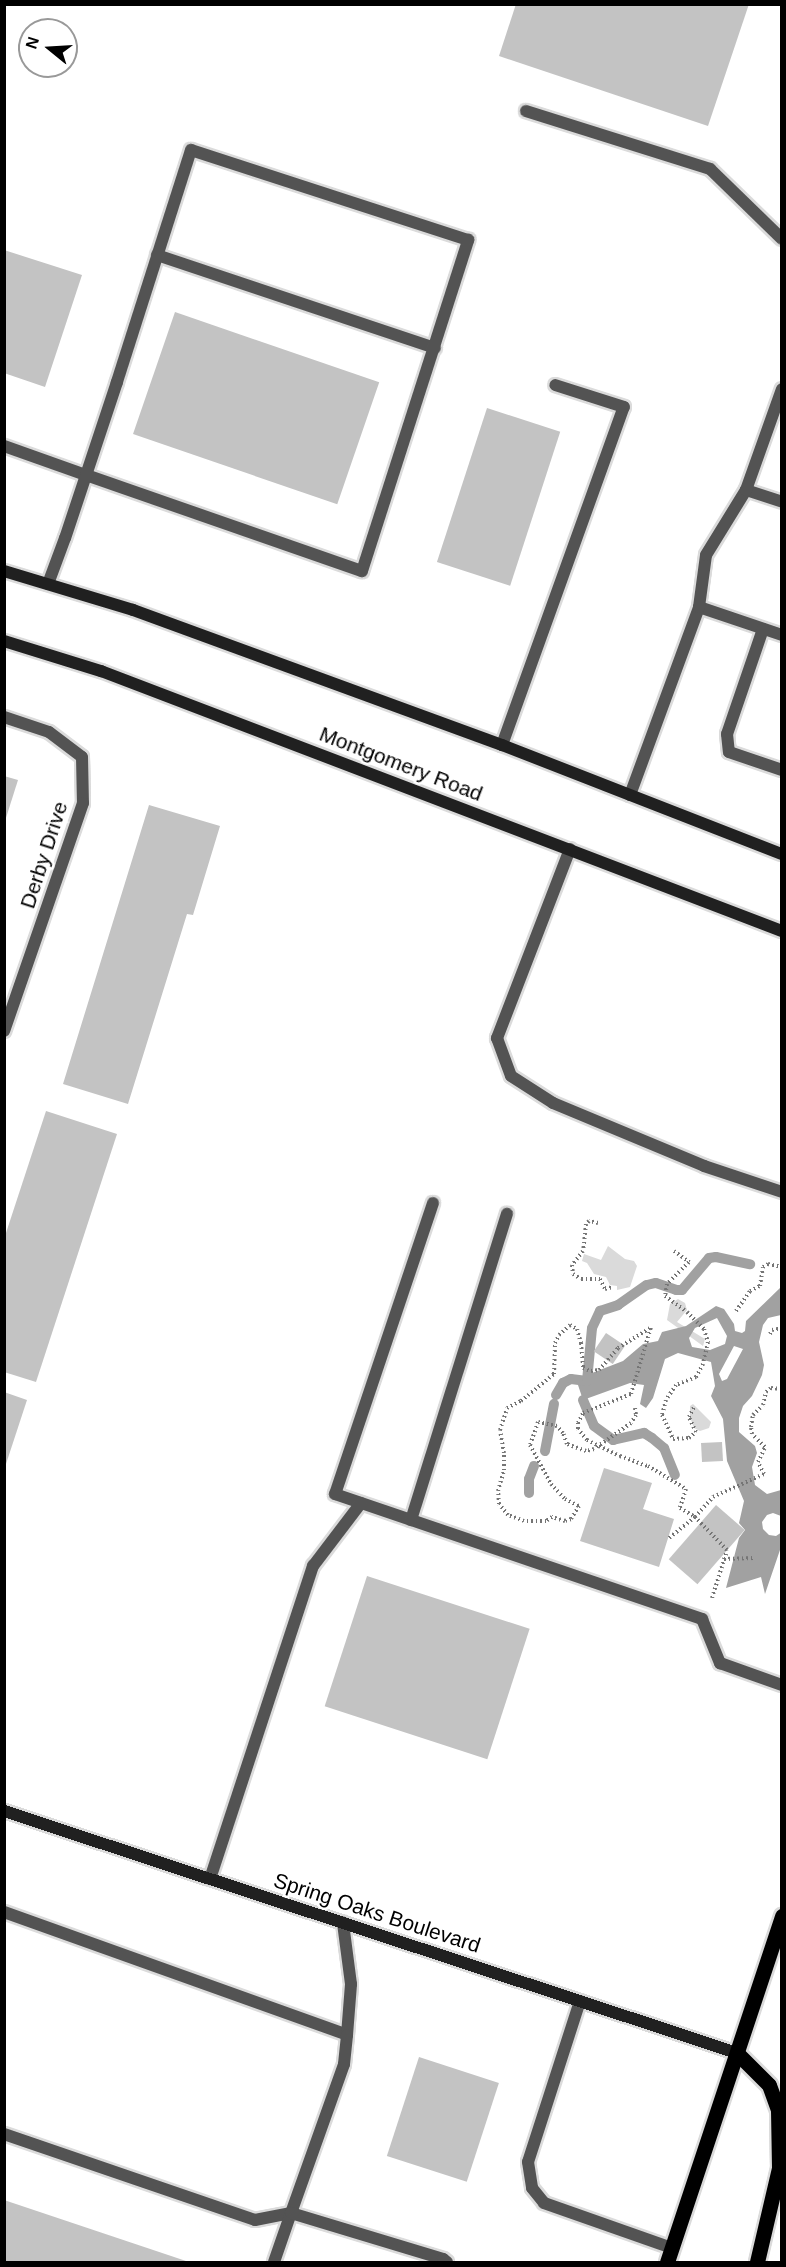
<!DOCTYPE html>
<style>
body{margin:0}
#map{position:relative;width:786px;height:2267px;overflow:hidden;background:#fff;font-family:Arial,sans-serif}
div>[style]{position:absolute}
.green>*{inset:0;background:#dadada}
.water>*{inset:0;background:#a1a1a1}
.stream>*{height:10px;margin:-5px;padding:0 5px;transform-origin:5px;border-radius:5px;background:#a1a1a1}
.building>*{inset:0;background:#c3c3c3;transform-origin:0 0}
.path>*{height:4px;margin-top:-2px;transform-origin:0;background:repeating-linear-gradient(90deg,#757575 0 1.5px,transparent 0 4.5px)}
.roads{filter:drop-shadow(2px 0 #dbdbdb) drop-shadow(-2px 0 #dbdbdb) drop-shadow(0 2px #dbdbdb) drop-shadow(0 -2px #dbdbdb)}
.lane>*{height:12px;margin:-6px;padding:0 6px;transform-origin:6px;border-radius:6px;background:#535353}
.secondary>*{height:12px;margin:-6px;padding:0 6px;transform-origin:6px;border-radius:6px;background:#202020}
.primary>*{height:15px;margin:-7.5px;padding:0 7.5px;transform-origin:7.5px;border-radius:7.5px;background:#000}
.path-bridge>*{height:4px;margin-top:-2px;transform-origin:0;background:repeating-linear-gradient(90deg,#757575 0 1.5px,transparent 0 4.5px)}
span{translate:-50% -50%;white-space:nowrap;text-align:center;line-height:1.15;-webkit-text-stroke:5px #fff;paint-order:stroke}
.street-label{font-size:21px;color:#000}
.frame{position:absolute;inset:0;border:6px solid #000;pointer-events:none}
.north{position:absolute;left:18px;top:18px;width:60px;height:60px;box-sizing:border-box;background:#fff;border:2px solid #999;border-radius:50%;rotate:288deg;font-size:16px;font-weight:700;line-height:24px;text-align:center;color:#000}
.north::after{content:'';display:block;margin:auto;width:21px;height:27px;background:#000;clip-path:polygon(50% 0,100% 100%,50% 72%,0 100%)}
</style>
<div id="map">
<div class="green">
<div style="clip-path:polygon(608px 1246px,625px 1259px,634px 1261px,637px 1266px,630px 1287px,617px 1290px,617px 1286px,610px 1285px,606px 1277px,594px 1274px,587px 1263px,582px 1261px,584px 1254px,601px 1260px)"></div>
<div style="clip-path:polygon(678px 1299px,685px 1303px,687px 1310px,677px 1322px,705px 1339px,703px 1346px,667px 1320px,670px 1304px)"></div>
<div style="clip-path:polygon(693px 1404px,711px 1422px,709px 1428px,700px 1431px,694px 1428px,690px 1417px,690px 1406px)"></div>
</div>
<div class="water">
<div style="clip-path:polygon(evenodd,781px 1287px,781px 1315px,768px 1318px,763px 1325px,759px 1342px,764px 1365px,762px 1375px,752px 1396px,743px 1406px,739px 1418px,739px 1432px,755px 1446px,757px 1453px,752px 1467px,755px 1485px,767px 1494px,781px 1490px,781px 1516px,773px 1513px,767px 1515px,762px 1522px,763px 1529px,769px 1535px,776px 1536px,782px 1532px,781px 1547px,765px 1594px,761px 1577px,726px 1588px,739px 1538px,745px 1530px,739px 1523px,744px 1501px,727px 1461px,723px 1419px,711px 1396px,715px 1386px,711px 1362px,678px 1353px,665px 1359px,653px 1398px,646px 1408px,640px 1404px,644px 1385px,630px 1383px,583px 1400px,578px 1385px,579px 1382px,587px 1381px,592px 1373px,623px 1361px,643px 1344px,658px 1341px,662px 1332px,686px 1326px,716px 1306px,724px 1309px,734px 1324px,735px 1331px,742px 1333px,745px 1331px,746px 1321px,781px 1287px,717px 1318px,727px 1336px,725px 1344px,710px 1350px,692px 1347px,689px 1338px,695px 1328px,717px 1318px,781px 1287px,734px 1346px,743px 1349px,727px 1379px,722px 1381px,719px 1374px,734px 1346px)"></div>
</div>
<div class="stream">
<div style="left:556px;top:1395px;width:14px;rotate:-60deg"></div>
<div style="left:563px;top:1383px;width:9px;rotate:-27deg"></div>
<div style="left:571px;top:1379px;width:16px;rotate:7deg"></div>
<div style="left:587px;top:1381px;width:53px;rotate:-84.6deg"></div>
<div style="left:592px;top:1328px;width:19px;rotate:-65deg"></div>
<div style="left:600px;top:1311px;width:19px;rotate:-18deg"></div>
<div style="left:618px;top:1305px;width:35px;rotate:-35deg"></div>
<div style="left:647px;top:1285px;width:9px;rotate:-13deg"></div>
<div style="left:656px;top:1283px;width:21px;rotate:19deg"></div>
<div style="left:676px;top:1290px;width:6px"></div>
<div style="left:682px;top:1290px;width:42px;rotate:-49.8deg"></div>
<div style="left:709px;top:1258px;width:7px;rotate:-8deg"></div>
<div style="left:716px;top:1257px;width:35px;rotate:12deg"></div>
<div style="left:583px;top:1400px;width:28px;rotate:67deg"></div>
<div style="left:594px;top:1426px;width:24px;rotate:36deg"></div>
<div style="left:613px;top:1440px;width:32px;rotate:-13deg"></div>
<div style="left:644px;top:1433px;width:9px;rotate:32deg"></div>
<div style="left:652px;top:1438px;width:16px;rotate:40deg"></div>
<div style="left:664px;top:1448px;width:29px;rotate:68deg"></div>
<div style="left:545px;top:1451px;width:48px;rotate:-79.2deg"></div>
<div style="left:529px;top:1493px;width:14px;rotate:-90deg"></div>
<div style="left:529px;top:1479px;width:14px;rotate:-69deg"></div>
</div>
<div class="building">
<div style="clip-path:polygon(516px 4px,749px 4px,708px 126px,499px 56px)"></div>
<div style="clip-path:polygon(4px 250px,82px 275px,45px 387px,4px 373px)"></div>
<div style="left:175px;top:312px;width:216px;height:129px;rotate:19deg"></div>
<div style="left:487px;top:408px;width:77px;height:162px;rotate:18deg"></div>
<div style="clip-path:polygon(4px 776px,18px 780px,5px 821px,4px 821px)"></div>
<div style="clip-path:polygon(149px 805px,220px 826px,193px 915px,187px 914px,128px 1104px,63px 1084px)"></div>
<div style="clip-path:polygon(46px 1111px,117px 1134px,36px 1382px,4px 1372px,4px 1239px)"></div>
<div style="left:606px;top:1333px;width:23px;height:22px;rotate:34deg"></div>
<div style="clip-path:polygon(4px 1392px,27px 1400px,5px 1467px,4px 1467px)"></div>
<div style="left:722px;top:1442px;width:19px;height:21px;rotate:87deg"></div>
<div style="clip-path:polygon(604px 1468px,652px 1483px,643px 1509px,674px 1519px,659px 1567px,580px 1541px)"></div>
<div style="left:716px;top:1505px;width:38px;height:72px;rotate:41deg"></div>
<div style="left:367px;top:1576px;width:171px;height:137px;rotate:18deg"></div>
<div style="left:419px;top:2057px;width:84px;height:104px;rotate:18deg"></div>
<div style="clip-path:polygon(4px 2200px,189px 2262px,4px 2262px)"></div>
</div>
<div class="path">
<div style="left:598px;top:1223px;width:9px;rotate:-167deg"></div>
<div style="left:589px;top:1221px;width:4px;rotate:135deg"></div>
<div style="left:586px;top:1224px;width:27px;rotate:96deg"></div>
<div style="left:583px;top:1251px;width:18px;rotate:128deg"></div>
<div style="left:572px;top:1265px;width:9px;rotate:84deg"></div>
<div style="left:573px;top:1274px;width:9px;rotate:32deg"></div>
<div style="left:581px;top:1279px;width:19px"></div>
<div style="left:600px;top:1279px;width:11px;rotate:63deg"></div>
<div style="left:605px;top:1289px;width:8px;rotate:-14deg"></div>
<div style="left:674px;top:1251px;width:19px;rotate:36deg"></div>
<div style="left:689px;top:1262px;width:31px;rotate:135deg"></div>
<div style="left:667px;top:1284px;width:12px;rotate:99deg"></div>
<div style="left:665px;top:1296px;width:27px;rotate:36deg"></div>
<div style="left:687px;top:1312px;width:24px;rotate:45deg"></div>
<div style="left:704px;top:1329px;width:14px;rotate:73deg"></div>
<div style="left:708px;top:1342px;width:23px;rotate:103deg"></div>
<div style="left:703px;top:1364px;width:15px;rotate:118deg"></div>
<div style="left:696px;top:1377px;width:22px;rotate:158deg"></div>
<div style="left:676px;top:1385px;width:18px;rotate:124deg"></div>
<div style="left:666px;top:1400px;width:16px;rotate:105deg"></div>
<div style="left:662px;top:1415px;width:26px;rotate:65deg"></div>
<div style="left:673px;top:1439px;width:16px;rotate:-4deg"></div>
<div style="left:689px;top:1438px;width:9px;rotate:-41deg"></div>
<div style="left:696px;top:1432px;width:17px;rotate:-115deg"></div>
<div style="left:689px;top:1417px;width:11px;rotate:-63deg"></div>
<div style="left:736px;top:1311px;width:24px;rotate:-55deg"></div>
<div style="left:750px;top:1291px;width:11px;rotate:-27deg"></div>
<div style="left:760px;top:1286px;width:19px;rotate:-81deg"></div>
<div style="left:763px;top:1267px;width:6px;rotate:-31deg"></div>
<div style="left:768px;top:1264px;width:14px;rotate:12deg"></div>
<div style="left:770px;top:1334px;width:4px;rotate:-63deg"></div>
<div style="left:772px;top:1330px;width:10px;rotate:-11deg"></div>
<div style="left:635px;top:1408px;width:7px;rotate:82deg"></div>
<div style="left:636px;top:1415px;width:9px;rotate:122deg"></div>
<div style="left:631px;top:1423px;width:45px;rotate:144.9deg"></div>
<div style="left:594px;top:1449px;width:8px;rotate:166deg"></div>
<div style="left:586px;top:1451px;width:20px;rotate:-160deg"></div>
<div style="left:567px;top:1444px;width:12px;rotate:-110deg"></div>
<div style="left:563px;top:1433px;width:9px;rotate:-131deg"></div>
<div style="left:557px;top:1426px;width:19px;rotate:-168deg"></div>
<div style="left:538px;top:1422px;width:24px;rotate:109deg"></div>
<div style="left:530px;top:1445px;width:44px;rotate:61.7deg"></div>
<div style="left:551px;top:1484px;width:21px;rotate:47deg"></div>
<div style="left:565px;top:1499px;width:16px;rotate:27deg"></div>
<div style="left:579px;top:1506px;width:15px;rotate:122deg"></div>
<div style="left:571px;top:1519px;width:6px;rotate:162deg"></div>
<div style="left:565px;top:1521px;width:14px;rotate:-163deg"></div>
<div style="left:552px;top:1517px;width:7px;rotate:146deg"></div>
<div style="left:546px;top:1521px;width:22px;rotate:180deg"></div>
<div style="left:524px;top:1521px;width:17px;rotate:-159deg"></div>
<div style="left:508px;top:1515px;width:14px;rotate:-129deg"></div>
<div style="left:499px;top:1504px;width:13px;rotate:-94deg"></div>
<div style="left:498px;top:1491px;width:22px;rotate:-74deg"></div>
<div style="left:504px;top:1470px;width:17px;rotate:-90deg"></div>
<div style="left:504px;top:1453px;width:23px;rotate:-100deg"></div>
<div style="left:500px;top:1430px;width:23px;rotate:-72deg"></div>
<div style="left:507px;top:1408px;width:16px;rotate:-27deg"></div>
<div style="left:521px;top:1401px;width:43px;rotate:-39.3deg"></div>
<div style="left:554px;top:1374px;width:31px;rotate:-88deg"></div>
<div style="left:555px;top:1343px;width:9px;rotate:-63deg"></div>
<div style="left:559px;top:1335px;width:15px;rotate:-42deg"></div>
<div style="left:570px;top:1325px;width:8px;rotate:30deg"></div>
<div style="left:577px;top:1329px;width:15px;rotate:74deg"></div>
<div style="left:581px;top:1343px;width:25px;rotate:85deg"></div>
<div style="left:583px;top:1368px;width:9px;rotate:21deg"></div>
<div style="left:591px;top:1371px;width:8px;rotate:-7deg"></div>
<div style="left:599px;top:1370px;width:29px;rotate:-49deg"></div>
<div style="left:618px;top:1348px;width:39px;rotate:-32deg"></div>
<div style="left:587px;top:1440px;width:14px;rotate:-129deg"></div>
<div style="left:578px;top:1429px;width:6px;rotate:-90deg"></div>
<div style="left:578px;top:1423px;width:11px;rotate:-63deg"></div>
<div style="left:583px;top:1413px;width:52px;rotate:-21.6deg"></div>
<div style="left:631px;top:1394px;width:70px;rotate:-73.4deg"></div>
<div style="left:620px;top:1456px;width:30px;rotate:20deg"></div>
<div style="left:648px;top:1466px;width:44px;rotate:31.2deg"></div>
<div style="left:686px;top:1489px;width:20px;rotate:108deg"></div>
<div style="left:680px;top:1508px;width:17px;rotate:31deg"></div>
<div style="left:695px;top:1517px;width:35px;rotate:141deg"></div>
<div style="left:724px;top:1559px;width:30px;rotate:-2deg"></div>
<div style="left:712px;top:1598px;width:50px;rotate:-72.6deg"></div>
<div style="left:727px;top:1550px;width:46px;rotate:-134.1deg"></div>
<div style="left:695px;top:1517px;width:27px;rotate:-48deg"></div>
<div style="left:713px;top:1497px;width:56px;rotate:-24.3deg"></div>
<div style="left:764px;top:1474px;width:13px;rotate:-117deg"></div>
<div style="left:758px;top:1462px;width:17px;rotate:-65deg"></div>
<div style="left:765px;top:1447px;width:18px;rotate:-135deg"></div>
<div style="left:752px;top:1434px;width:7px;rotate:-98deg"></div>
<div style="left:751px;top:1427px;width:12px;rotate:-81deg"></div>
<div style="left:753px;top:1415px;width:14px;rotate:-45deg"></div>
<div style="left:763px;top:1405px;width:13px;rotate:-77deg"></div>
<div style="left:766px;top:1392px;width:6px;rotate:-39deg"></div>
<div style="left:771px;top:1388px;width:11px;rotate:5deg"></div>
</div>
<div class="roads">
<div class="lane">
<div style="left:526px;top:111px;width:193px;rotate:17.5deg"></div>
<div style="left:710px;top:169px;width:100px;rotate:44.2deg"></div>
<div style="left:157px;top:255px;width:293px;rotate:18.5deg"></div>
<div style="left:4px;top:446px;width:87px;rotate:19.5deg"></div>
<div style="left:86px;top:475px;width:292px;rotate:19.2deg"></div>
<div style="left:362px;top:571px;width:348px;rotate:-72.2deg"></div>
<div style="left:468px;top:240px;width:291px;rotate:-162deg"></div>
<div style="left:191px;top:150px;width:244px;rotate:107.7deg"></div>
<div style="left:117px;top:382px;width:164px;rotate:108.4deg"></div>
<div style="left:65px;top:538px;width:49px;rotate:110.3deg"></div>
<div style="left:746px;top:490px;width:38px;rotate:18deg"></div>
<div style="left:699px;top:607px;width:88px;rotate:18.6deg"></div>
<div style="left:763px;top:629px;width:111px;rotate:108.9deg"></div>
<div style="left:727px;top:734px;width:18px;rotate:84deg"></div>
<div style="left:729px;top:752px;width:56px;rotate:18.8deg"></div>
<div style="left:4px;top:717px;width:47px;rotate:18.4deg"></div>
<div style="left:49px;top:732px;width:41px;rotate:37.1deg"></div>
<div style="left:82px;top:757px;width:46px;rotate:88.8deg"></div>
<div style="left:83px;top:803px;width:241px;rotate:109.1deg"></div>
<div style="left:502px;top:745px;width:359px;rotate:-70.2deg"></div>
<div style="left:624px;top:407px;width:72px;rotate:-162.3deg"></div>
<div style="left:630px;top:795px;width:200px;rotate:-69.8deg"></div>
<div style="left:699px;top:607px;width:52px;rotate:-82.3deg"></div>
<div style="left:706px;top:555px;width:76px;rotate:-58.4deg"></div>
<div style="left:746px;top:490px;width:107px;rotate:-70.4deg"></div>
<div style="left:570px;top:849px;width:203px;rotate:111.1deg"></div>
<div style="left:497px;top:1038px;width:40px;rotate:69.8deg"></div>
<div style="left:511px;top:1076px;width:50px;rotate:32.7deg"></div>
<div style="left:553px;top:1103px;width:164px;rotate:22.6deg"></div>
<div style="left:704px;top:1166px;width:82px;rotate:18.4deg"></div>
<div style="left:433px;top:1203px;width:307px;rotate:108.6deg"></div>
<div style="left:335px;top:1494px;width:388px;rotate:18.8deg"></div>
<div style="left:702px;top:1619px;width:48px;rotate:67.8deg"></div>
<div style="left:720px;top:1663px;width:66px;rotate:19.5deg"></div>
<div style="left:411px;top:1520px;width:321px;rotate:-72.6deg"></div>
<div style="left:210px;top:1879px;width:330px;rotate:-71.8deg"></div>
<div style="left:313px;top:1566px;width:79px;rotate:-52.7deg"></div>
<div style="left:4px;top:1912px;width:364px;rotate:19.7deg"></div>
<div style="left:347px;top:2035px;width:51px;rotate:-85.5deg"></div>
<div style="left:351px;top:1984px;width:62px;rotate:-97.5deg"></div>
<div style="left:580px;top:2001px;width:169px;rotate:107.9deg"></div>
<div style="left:528px;top:2162px;width:26px;rotate:81deg"></div>
<div style="left:532px;top:2188px;width:19px;rotate:51deg"></div>
<div style="left:544px;top:2203px;width:136px;rotate:19.4deg"></div>
<div style="left:4px;top:2134px;width:265px;rotate:18.9deg"></div>
<div style="left:255px;top:2220px;width:37px;rotate:-11deg"></div>
<div style="left:291px;top:2213px;width:158px;rotate:-70.4deg"></div>
<div style="left:344px;top:2064px;width:29px;rotate:-84deg"></div>
<div style="left:274px;top:2262px;width:52px;rotate:-70.9deg"></div>
<div style="left:291px;top:2213px;width:159px;rotate:16.8deg"></div>
<div style="left:443px;top:2259px;width:5px;rotate:37deg"></div>
</div>
<div class="secondary">
<div style="left:4px;top:571px;width:135px;rotate:16.8deg"></div>
<div style="left:133px;top:610px;width:393px;rotate:20.1deg"></div>
<div style="left:502px;top:745px;width:300px;rotate:21.3deg"></div>
<div style="left:4px;top:641px;width:102px;rotate:17.2deg"></div>
<div style="left:101px;top:671px;width:729px;rotate:20.9deg"></div>
<div style="left:4px;top:1811px;width:772px;rotate:18.27deg"></div>
</div>
<div class="primary">
<div style="left:737px;top:2053px;width:45px;rotate:45deg"></div>
<div style="left:769px;top:2085px;width:27px;rotate:70deg"></div>
<div style="left:778px;top:2110px;width:58px;rotate:89deg"></div>
<div style="left:779px;top:2168px;width:97px;rotate:103.2deg"></div>
<div style="left:667px;top:2262px;width:365px;rotate:-71.6deg"></div>
</div>
</div>
<div class="path-bridge">
<div style="left:587px;top:1440px;width:37px;rotate:26deg"></div>
</div>
<div class="street-label">
<span style="left:401px;top:764px;rotate:21deg">Montgomery Road</span>
<span style="left:44px;top:855px;rotate:-72deg">Derby Drive</span>
<span style="left:377px;top:1913px;rotate:18deg">Spring Oaks Boulevard</span>
</div>
<div class="frame"></div>
<div class="north">N</div>
</div>
